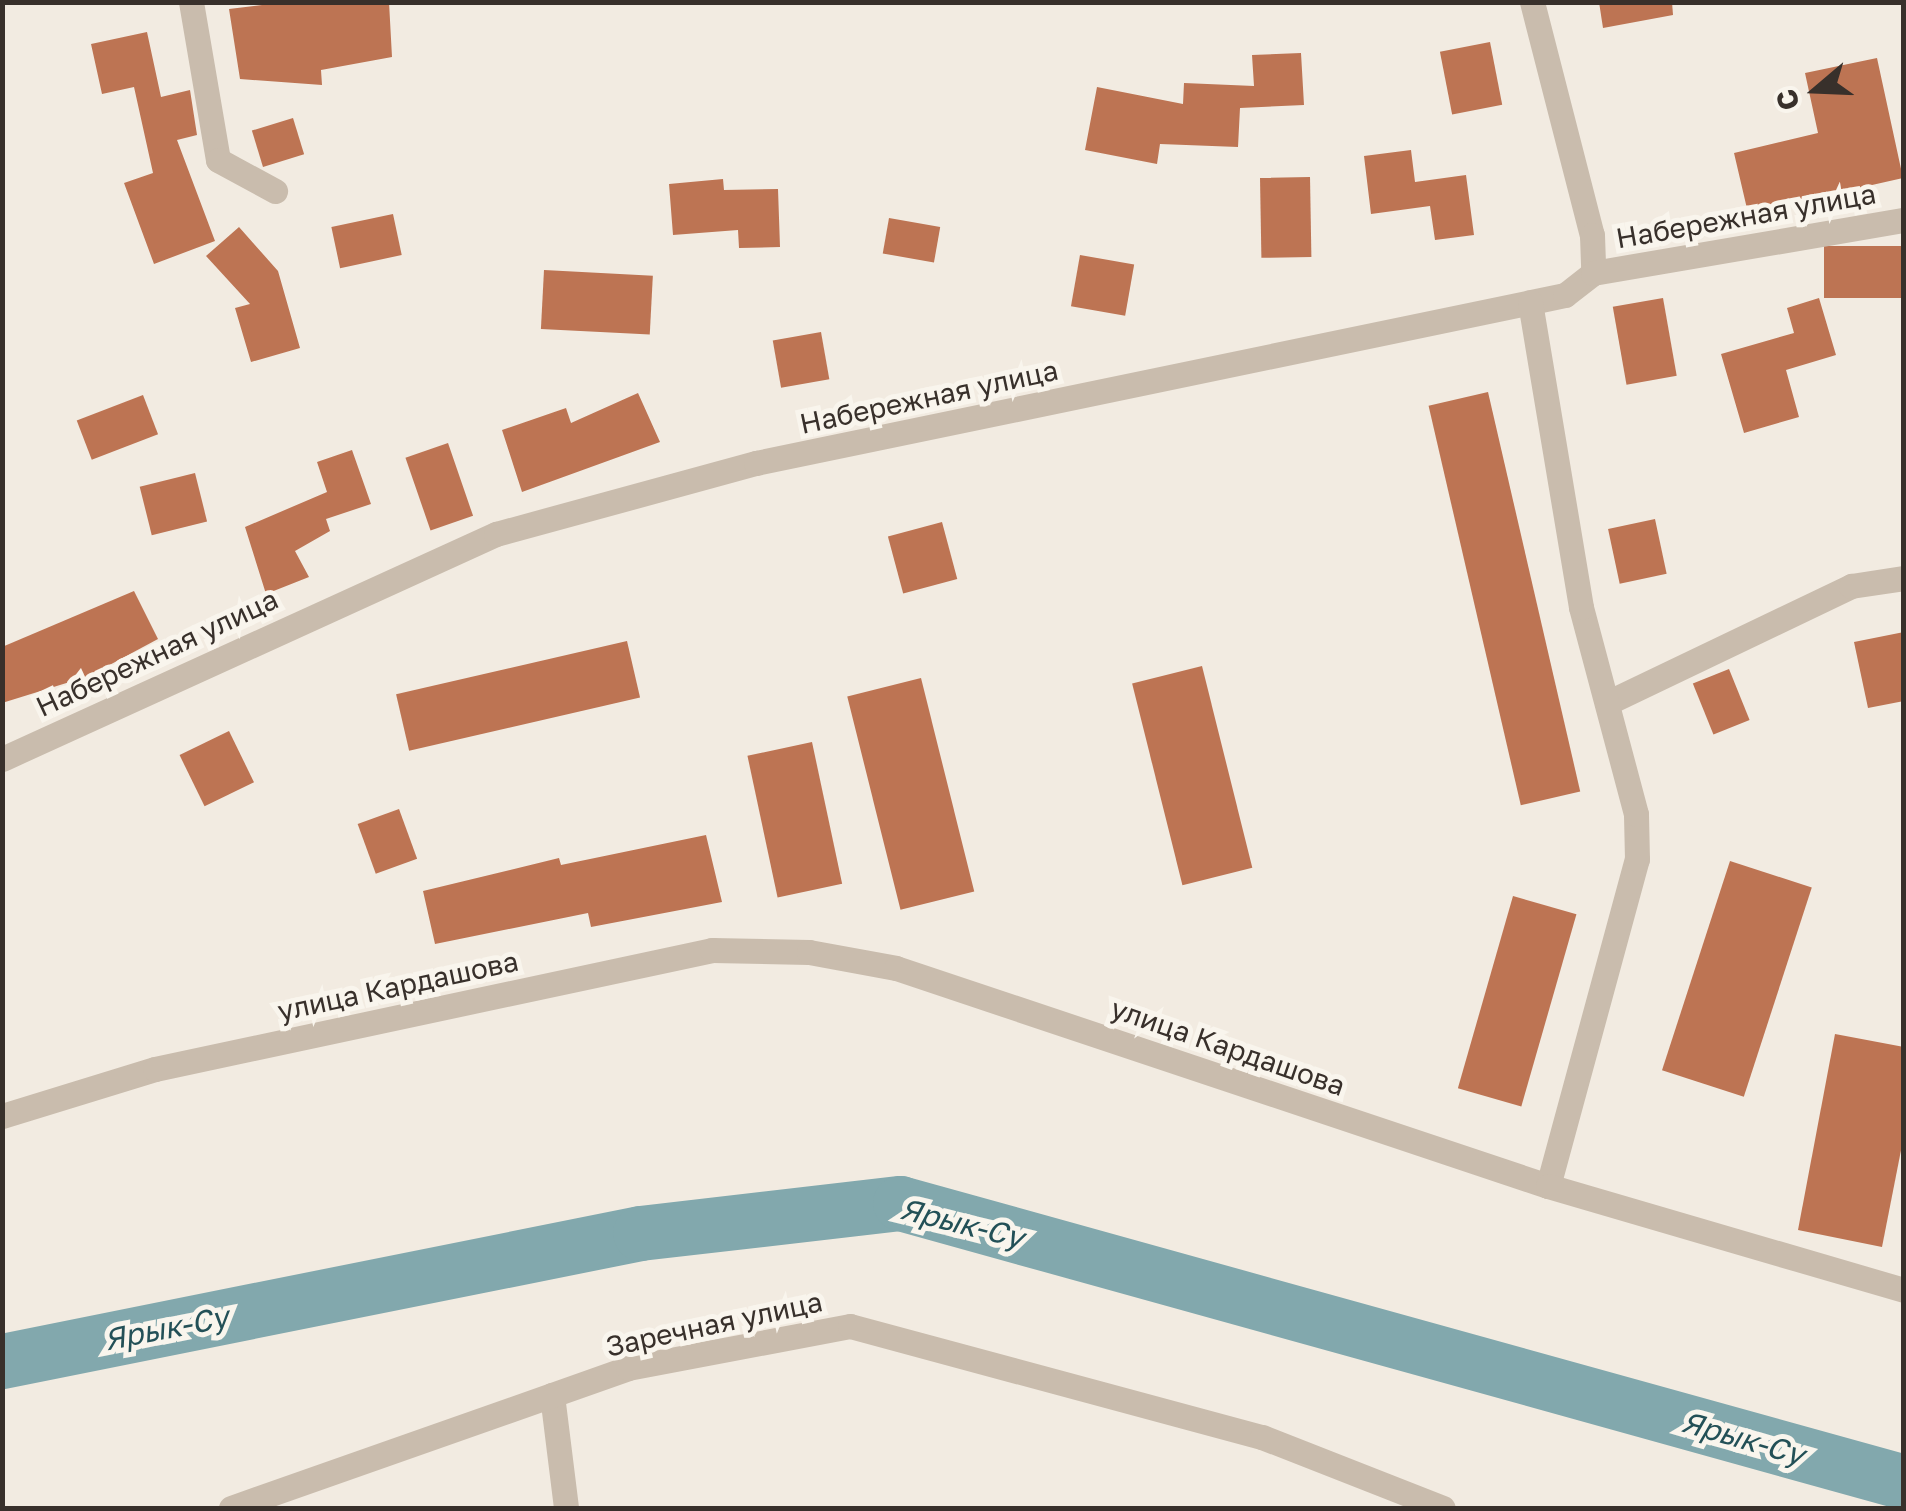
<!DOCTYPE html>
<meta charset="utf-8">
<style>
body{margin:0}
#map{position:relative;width:1906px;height:1511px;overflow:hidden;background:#f2ebe1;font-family:"Golos Text",sans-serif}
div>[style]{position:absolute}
.river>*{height:55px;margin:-27.5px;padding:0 27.5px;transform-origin:27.5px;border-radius:27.5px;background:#82a8ad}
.building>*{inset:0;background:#bd7453;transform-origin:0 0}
.street>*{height:25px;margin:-12.5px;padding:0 12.5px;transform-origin:12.5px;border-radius:12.5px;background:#c9bcad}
span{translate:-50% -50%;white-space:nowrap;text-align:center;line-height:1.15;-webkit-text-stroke:10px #f9f5ed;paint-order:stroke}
.street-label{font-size:28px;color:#38302b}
.water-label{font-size:30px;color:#235057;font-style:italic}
.frame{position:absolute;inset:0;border:5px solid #38302b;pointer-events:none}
.north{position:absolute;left:1766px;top:40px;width:100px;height:100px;-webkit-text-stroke:8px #f9f5ed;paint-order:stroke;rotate:251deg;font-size:28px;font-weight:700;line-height:40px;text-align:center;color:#38302b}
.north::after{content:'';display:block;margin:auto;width:35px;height:45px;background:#38302b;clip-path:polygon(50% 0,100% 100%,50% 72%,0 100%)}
</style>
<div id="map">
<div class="river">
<div style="left:2px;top:1361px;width:651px;rotate:-11.34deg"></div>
<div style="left:640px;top:1233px;width:262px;rotate:-6.6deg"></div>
<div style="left:900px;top:1203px;width:1042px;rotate:15.53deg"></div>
</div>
<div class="building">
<div style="clip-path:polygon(286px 2px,389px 2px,392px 57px,321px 70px,322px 85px,240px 79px,229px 9px)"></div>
<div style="clip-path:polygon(1599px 2px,1672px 2px,1673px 15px,1603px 28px)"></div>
<div style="clip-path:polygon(147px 32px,161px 97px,190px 90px,197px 135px,177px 140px,215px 241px,154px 264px,124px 183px,153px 173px,134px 87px,102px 94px,91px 44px)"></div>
<div style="left:1490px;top:42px;width:64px;height:51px;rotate:79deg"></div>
<div style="clip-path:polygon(1301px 53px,1304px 105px,1240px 108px,1238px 147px,1160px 144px,1157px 164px,1085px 150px,1097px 87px,1183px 104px,1184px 83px,1254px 86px,1252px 55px)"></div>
<div style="clip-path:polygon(1877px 58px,1903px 178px,1748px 213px,1734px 153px,1818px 133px,1805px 73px)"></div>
<div style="left:293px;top:118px;width:38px;height:43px;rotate:73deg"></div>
<div style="clip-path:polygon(1411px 150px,1415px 182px,1466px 175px,1474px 235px,1435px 240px,1430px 206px,1371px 214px,1364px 156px)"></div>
<div style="left:1310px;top:177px;width:80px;height:50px;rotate:89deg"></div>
<div style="clip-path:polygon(723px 179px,724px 190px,778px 189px,780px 247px,739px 248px,738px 230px,673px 235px,669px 184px)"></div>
<div style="left:393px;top:214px;width:42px;height:63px;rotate:78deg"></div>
<div style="left:889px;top:218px;width:52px;height:36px;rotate:10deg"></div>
<div style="clip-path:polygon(239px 227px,278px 271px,300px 348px,251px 362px,235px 308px,250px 304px,206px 256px)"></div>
<div style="left:1904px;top:246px;width:52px;height:80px;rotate:90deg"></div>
<div style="left:1080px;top:255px;width:55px;height:52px;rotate:10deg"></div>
<div style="left:544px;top:270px;width:109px;height:59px;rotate:3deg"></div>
<div style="left:1663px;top:298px;width:79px;height:51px;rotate:80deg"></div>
<div style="clip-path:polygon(1819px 298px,1836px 355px,1786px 370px,1799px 417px,1744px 433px,1721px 354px,1794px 333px,1787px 308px)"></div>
<div style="left:821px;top:332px;width:48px;height:49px;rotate:80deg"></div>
<div style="left:1488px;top:392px;width:410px;height:61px;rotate:77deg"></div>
<div style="clip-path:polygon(638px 393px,660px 442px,522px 492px,502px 430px,566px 408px,571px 423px)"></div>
<div style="left:143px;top:395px;width:42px;height:71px;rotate:69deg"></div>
<div style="left:448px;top:443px;width:77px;height:45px;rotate:71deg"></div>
<div style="clip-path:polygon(352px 450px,371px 504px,326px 519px,330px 531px,295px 551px,309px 577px,266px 594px,245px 527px,327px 492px,317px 462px)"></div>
<div style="left:195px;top:473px;width:50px;height:57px;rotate:76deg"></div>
<div style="left:1655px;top:519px;width:56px;height:48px;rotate:78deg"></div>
<div style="left:942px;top:522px;width:59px;height:56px;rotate:75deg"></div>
<div style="clip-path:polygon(134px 591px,158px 639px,89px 676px,2px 703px,2px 647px)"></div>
<div style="clip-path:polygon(1904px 632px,1904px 701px,1868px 708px,1854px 642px)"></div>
<div style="left:627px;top:641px;width:58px;height:237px;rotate:77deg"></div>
<div style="left:1202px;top:666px;width:208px;height:72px;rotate:76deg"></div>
<div style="left:1729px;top:669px;width:55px;height:39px;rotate:68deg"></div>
<div style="left:921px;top:678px;width:220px;height:76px;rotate:76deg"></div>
<div style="left:229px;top:731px;width:57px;height:55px;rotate:64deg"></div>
<div style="left:812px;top:742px;width:145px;height:66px;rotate:78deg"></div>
<div style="left:399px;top:809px;width:53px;height:44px;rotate:70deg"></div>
<div style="clip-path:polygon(706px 835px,722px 902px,591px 927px,588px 913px,435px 944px,423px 891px,559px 858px,561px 865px)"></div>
<div style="left:1730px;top:861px;width:86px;height:220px;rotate:18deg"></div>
<div style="left:1513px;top:896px;width:66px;height:200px;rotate:16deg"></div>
<div style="clip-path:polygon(1835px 1034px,1904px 1047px,1904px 1135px,1882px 1247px,1798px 1230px)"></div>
</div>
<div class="street">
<div style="left:191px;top:2px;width:160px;rotate:80.3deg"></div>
<div style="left:218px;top:160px;width:65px;rotate:28.5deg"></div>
<div style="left:1532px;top:2px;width:241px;rotate:75.6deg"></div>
<div style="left:1592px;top:235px;width:38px;rotate:88deg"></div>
<div style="left:1607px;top:703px;width:271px;rotate:-25.6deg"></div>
<div style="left:1851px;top:586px;width:54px;rotate:-8.6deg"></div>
<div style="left:2px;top:759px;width:543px;rotate:-24.49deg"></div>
<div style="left:496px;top:534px;width:270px;rotate:-15.3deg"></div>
<div style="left:756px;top:463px;width:826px;rotate:-11.73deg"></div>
<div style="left:1565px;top:295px;width:36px;rotate:-38deg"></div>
<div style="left:1593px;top:273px;width:315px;rotate:-9.7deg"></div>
<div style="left:2px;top:1116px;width:160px;rotate:-17.1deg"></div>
<div style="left:155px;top:1069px;width:570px;rotate:-12.06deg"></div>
<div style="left:712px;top:950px;width:97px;rotate:1.2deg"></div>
<div style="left:809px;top:952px;width:88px;rotate:10.4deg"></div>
<div style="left:896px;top:968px;width:687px;rotate:18.49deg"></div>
<div style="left:1548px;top:1186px;width:339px;rotate:-74.8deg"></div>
<div style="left:1637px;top:859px;width:45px;rotate:-91.3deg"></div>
<div style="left:1636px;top:814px;width:214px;rotate:-104.9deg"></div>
<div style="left:1581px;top:607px;width:309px;rotate:-99.5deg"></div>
<div style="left:1548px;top:1186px;width:371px;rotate:16.3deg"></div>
<div style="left:552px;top:1395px;width:114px;rotate:82.9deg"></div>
<div style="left:231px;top:1508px;width:421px;rotate:-19.4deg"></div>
<div style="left:628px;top:1368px;width:226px;rotate:-10.7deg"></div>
<div style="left:850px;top:1326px;width:427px;rotate:15.1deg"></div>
<div style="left:1262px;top:1437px;width:194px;rotate:21.4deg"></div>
</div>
<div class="street-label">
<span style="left:1746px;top:216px;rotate:-10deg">Набережная улица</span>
<span style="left:929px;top:397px;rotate:-12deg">Набережная улица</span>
<span style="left:157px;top:653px;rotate:-25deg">Набережная улица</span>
<span style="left:398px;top:986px;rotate:-12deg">улица Кардашова</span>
<span style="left:1228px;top:1047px;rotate:19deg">улица Кардашова</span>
<span style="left:714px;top:1324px;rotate:-12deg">Заречная улица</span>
</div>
<div class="water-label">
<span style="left:962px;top:1223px;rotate:14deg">Ярык-Су</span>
<span style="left:166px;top:1328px;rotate:-11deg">Ярык-Су</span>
<span style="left:1743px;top:1438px;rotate:16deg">Ярык-Су</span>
</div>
<div class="frame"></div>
<div class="north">С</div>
</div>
